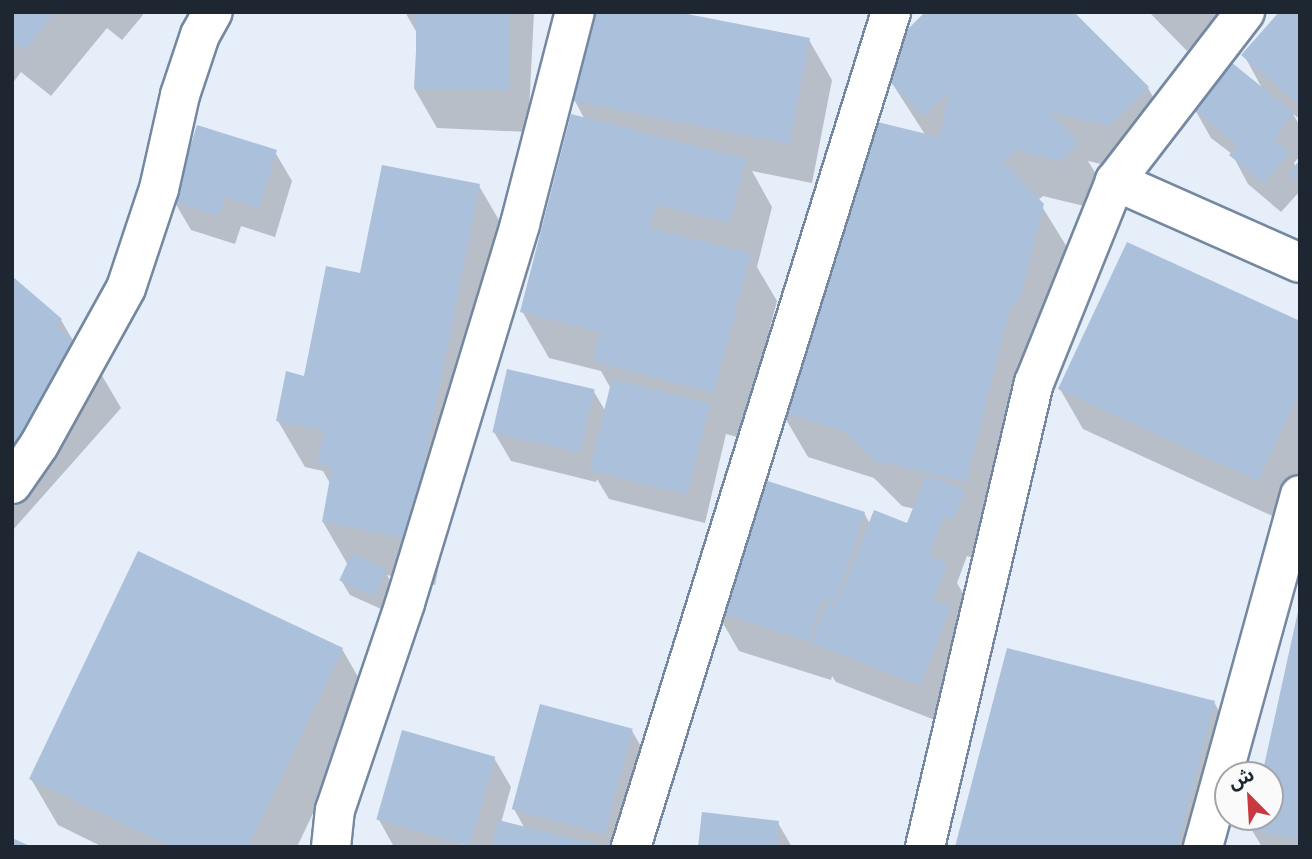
<!DOCTYPE html>
<meta charset="utf-8">
<style>
body{margin:0}
#map{position:relative;width:1312px;height:859px;overflow:hidden;background:#e5eef9;font-family:Arial,"Noto Sans Arabic",sans-serif}
div>[style]{position:absolute}
.shadow>*{inset:0;background:#0003}
.building>*{inset:0;background:#abc0db;transform-origin:0 0}
.roads{filter:drop-shadow(2px 0 #7488a1) drop-shadow(-2px 0 #7488a1) drop-shadow(0 2px #7488a1) drop-shadow(0 -2px #7488a1)}
.minor>*{height:38px;margin:-19px;padding:0 19px;transform-origin:19px;border-radius:19px;background:#fff}
span{translate:-50% -50%;white-space:nowrap;text-align:center;line-height:1.15;-webkit-text-stroke:7px #fafafa;paint-order:stroke}
.frame{position:absolute;inset:0;border:14px solid #1e2631;pointer-events:none}
.north{position:absolute;left:1214px;top:761px;width:70px;height:70px;box-sizing:border-box;background:#fafafa;border:2px solid #a2a5aa;border-radius:50%;rotate:336deg;font-size:19px;font-weight:700;line-height:28px;text-align:center;color:#1e2631}
.north::after{content:'';display:block;margin:auto;width:24px;height:32px;background:#c8383e;clip-path:polygon(50% 0,100% 100%,50% 72%,0 100%)}
</style>
<div id="map">
<div class="shadow">
<div style="clip-path:polygon(12px 12px,141px 12px,143px 15px,122px 40px,107px 28px,51px 96px,21px 72px,12px 84px)"></div>
<div style="clip-path:polygon(405px 12px,534px 12px,528px 132px,437px 128px,414px 88px,417px 33px)"></div>
<div style="clip-path:polygon(1149px 12px,1227px 12px,1187px 51px)"></div>
<div style="clip-path:polygon(1300px 12px,1300px 119px,1293px 114px,1300px 126px,1300px 156px,1294px 163px,1296px 167px,1300px 163px,1300px 191px,1281px 212px,1248px 184px,1232px 154px,1211px 138px,1194px 108px,1263px 90px,1244px 55px)"></div>
<div style="clip-path:polygon(809px 40px,832px 80px,812px 183px,752px 171px,772px 207px,757px 267px,777px 301px,741px 438px,726px 434px,705px 523px,609px 499px,597px 479px,596px 482px,511px 461px,494px 432px,594px 392px,606px 412px,611px 389px,601px 371px,549px 358px,522px 311px,585px 120px,575px 101px)"></div>
<div style="clip-path:polygon(890px 80px,1148px 88px,1174px 134px,1136px 172px,1088px 161px,1105px 189px,1088px 207px,1043px 196px,1038px 200px,1070px 252px,976px 559px,967px 556px,957px 583px,969px 604px,943px 723px,836px 682px,832px 676px,831px 680px,739px 651px,716px 611px,864px 513px,870px 524px,908px 526px,915px 509px,902px 506px,874px 478px,808px 457px,781px 411px,926px 136px)"></div>
<div style="clip-path:polygon(275px 152px,292px 181px,275px 237px,241px 226px,235px 244px,191px 230px,174px 201px)"></div>
<div style="clip-path:polygon(479px 186px,506px 232px,435px 585px,387px 575px,393px 585px,381px 609px,350px 595px,341px 580px,348px 565px,323px 522px,331px 485px,323px 471px,305px 467px,278px 421px,362px 275px)"></div>
<div style="clip-path:polygon(12px 278px,61px 320px,75px 344px,94px 362px,121px 408px,12px 531px)"></div>
<div style="clip-path:polygon(1300px 323px,1300px 479px,1281px 520px,1083px 429px,1060px 389px)"></div>
<div style="clip-path:polygon(1300px 610px,1300px 847px,1262px 847px,1252px 830px,1255px 817px,1270px 817px,1270px 775px,1264px 775px)"></div>
<div style="clip-path:polygon(342px 649px,369px 696px,297px 847px,103px 847px,58px 825px,31px 779px)"></div>
<div style="clip-path:polygon(1214px 702px,1240px 749px,1215px 847px,957px 847px)"></div>
<div style="clip-path:polygon(632px 731px,649px 760px,625px 847px,478px 847px,399px 823px,471px 847px,394px 847px,378px 818px,494px 758px,511px 787px,501px 823px,525px 829px,514px 809px)"></div>
<div style="clip-path:polygon(778px 823px,792px 847px,700px 847px)"></div>
</div>
<div class="building">
<div style="clip-path:polygon(12px 12px,55px 12px,24px 51px,12px 41px)"></div>
<div style="left:416px;top:12px;width:94px;height:77px"></div>
<div style="clip-path:polygon(591px 12px,677px 12px,810px 38px,789px 144px,573px 101px)"></div>
<div style="clip-path:polygon(925px 12px,1074px 12px,1149px 87px,1109px 126px,1049px 112px,1079px 142px,1061px 161px,1016px 150px,1003px 162px,1044px 204px,1021px 296px,1010px 308px,966px 482px,873px 460px,845px 432px,779px 411px,861px 118px,939px 137px,950px 91px,924px 116px,888px 80px,898px 39px)"></div>
<div style="clip-path:polygon(1279px 12px,1300px 12px,1300px 106px,1241px 55px)"></div>
<div style="clip-path:polygon(1231px 62px,1294px 113px,1274px 139px,1290px 152px,1264px 184px,1229px 155px,1238px 145px,1192px 108px)"></div>
<div style="clip-path:polygon(571px 114px,746px 159px,730px 223px,656px 205px,650px 228px,751px 253px,714px 393px,593px 361px,600px 332px,520px 312px)"></div>
<div style="clip-path:polygon(197px 125px,277px 150px,259px 208px,225px 197px,219px 216px,173px 201px)"></div>
<div style="clip-path:polygon(1300px 160px,1300px 184px,1288px 174px)"></div>
<div style="clip-path:polygon(382px 165px,480px 184px,409px 539px,322px 522px,332px 467px,317px 464px,324px 430px,276px 421px,286px 371px,304px 376px,326px 266px,360px 273px)"></div>
<div style="clip-path:polygon(1127px 242px,1300px 321px,1300px 392px,1258px 481px,1058px 389px)"></div>
<div style="clip-path:polygon(12px 276px,62px 319px,56px 326px,95px 360px,12px 455px)"></div>
<div style="left:507px;top:369px;width:90px;height:65px;rotate:13deg"></div>
<div style="left:612px;top:379px;width:101px;height:94px;rotate:14deg"></div>
<div style="clip-path:polygon(926px 475px,965px 490px,953px 520px,944px 517px,929px 556px,948px 563px,933px 600px,951px 607px,920px 685px,811px 643px,826px 603px,836px 606px,874px 510px,907px 523px)"></div>
<div style="clip-path:polygon(758px 478px,865px 512px,836px 602px,822px 599px,808px 641px,714px 611px)"></div>
<div style="clip-path:polygon(138px 551px,343px 648px,248px 847px,172px 847px,29px 779px)"></div>
<div style="left:352px;top:553px;width:38px;height:30px;rotate:25deg"></div>
<div style="clip-path:polygon(1299px 607px,1300px 608px,1300px 840px,1250px 830px,1253px 817px,1270px 817px,1270px 775px,1262px 775px)"></div>
<div style="clip-path:polygon(1007px 648px,1215px 701px,1177px 847px,955px 847px)"></div>
<div style="left:540px;top:704px;width:96px;height:109px;rotate:15deg"></div>
<div style="left:402px;top:730px;width:97px;height:93px;rotate:16deg"></div>
<div style="clip-path:polygon(702px 812px,779px 821px,776px 847px,698px 847px)"></div>
<div style="clip-path:polygon(498px 820px,596px 844px,596px 847px,492px 847px)"></div>
<div style="clip-path:polygon(12px 838px,32px 847px,12px 847px)"></div>
</div>
<div class="roads">
<div class="minor">
<div style="left:1115px;top:181px;width:202px;rotate:23.9deg"></div>
<div style="left:12px;top:484px;width:47px;rotate:-55.3deg"></div>
<div style="left:39px;top:445px;width:179px;rotate:-61deg"></div>
<div style="left:126px;top:288px;width:104px;rotate:-71.6deg"></div>
<div style="left:159px;top:189px;width:96px;rotate:-77.4deg"></div>
<div style="left:180px;top:95px;width:63px;rotate:-71.6deg"></div>
<div style="left:200px;top:35px;width:26px;rotate:-61deg"></div>
<div style="left:331px;top:847px;width:37px;rotate:-84deg"></div>
<div style="left:335px;top:810px;width:219px;rotate:-71.3deg"></div>
<div style="left:405px;top:603px;width:396px;rotate:-73.1deg"></div>
<div style="left:520px;top:224px;width:219px;rotate:-75.5deg"></div>
<div style="left:631px;top:847px;width:875px;rotate:-72.7deg"></div>
<div style="left:925px;top:847px;width:477px;rotate:-76.8deg"></div>
<div style="left:1034px;top:383px;width:218px;rotate:-68.1deg"></div>
<div style="left:1115px;top:181px;width:213px;rotate:-52.4deg"></div>
<div style="left:1203px;top:847px;width:365px;rotate:-74.6deg"></div>
</div>
</div>
<div class="frame"></div>
<div class="north">ش</div>
</div>
